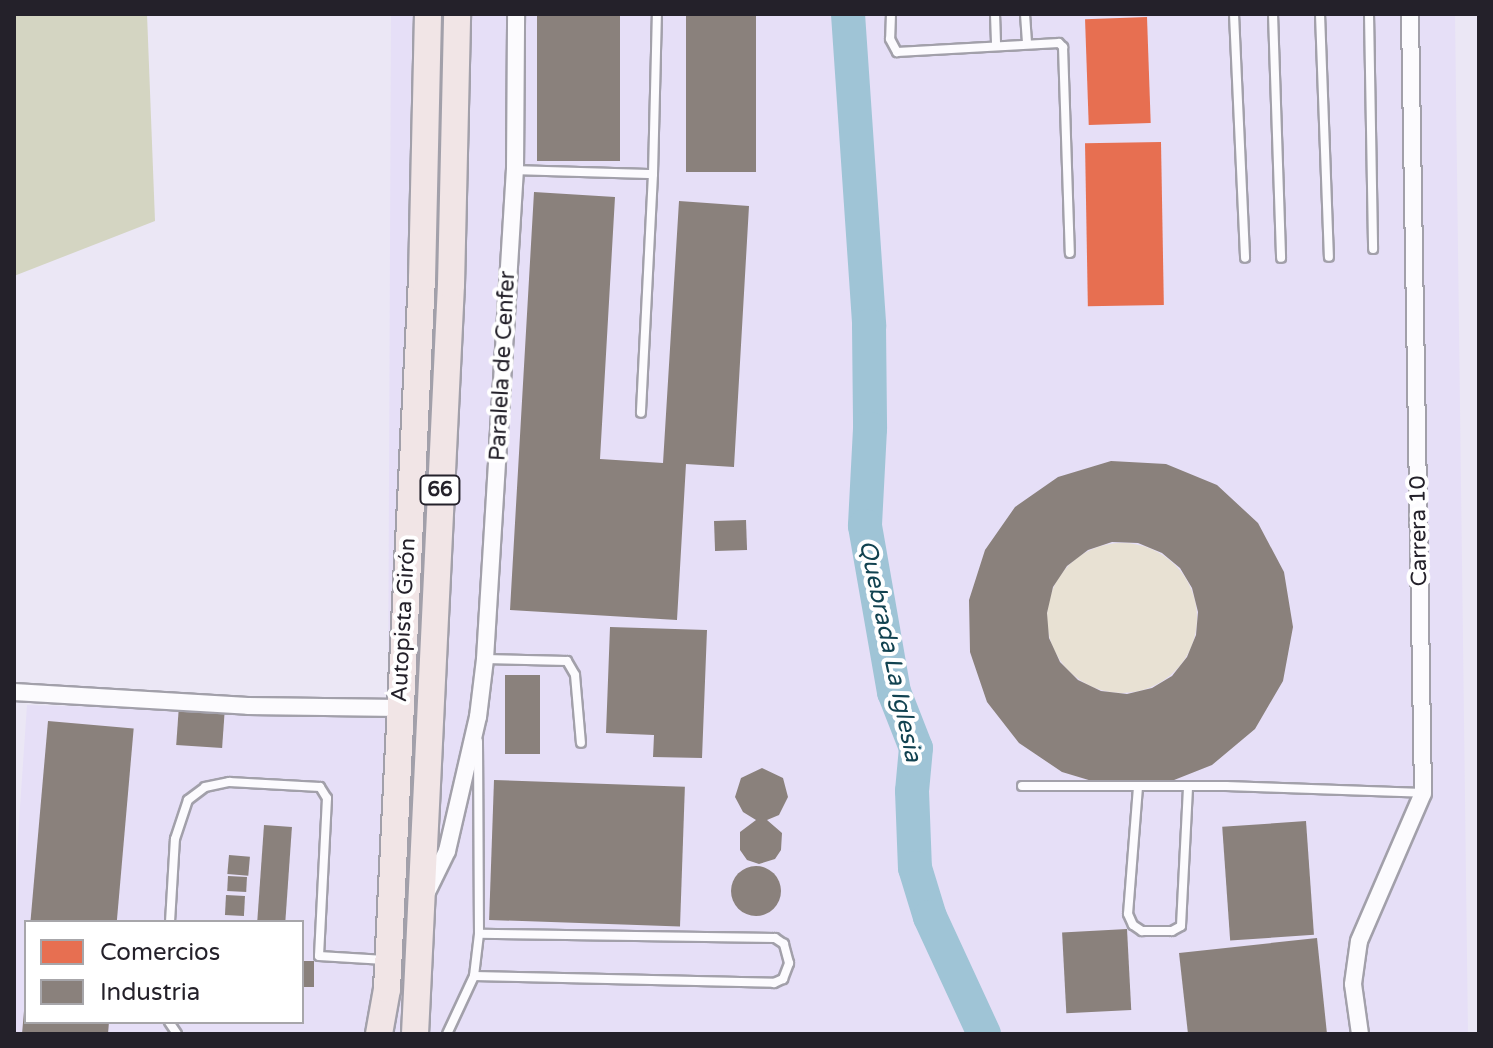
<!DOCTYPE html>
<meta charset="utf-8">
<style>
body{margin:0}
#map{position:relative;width:1493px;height:1048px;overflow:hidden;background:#ebe7f5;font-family:"Varela Round",sans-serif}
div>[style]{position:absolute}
.built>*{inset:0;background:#e6dff7}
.green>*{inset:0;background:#d4d5c2}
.sand>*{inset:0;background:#e8e1d3}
.round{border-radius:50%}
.shops>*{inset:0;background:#e76f51;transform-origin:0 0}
.industry>*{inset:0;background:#8a817c;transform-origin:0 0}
.river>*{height:34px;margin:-17px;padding:0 17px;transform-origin:17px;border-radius:17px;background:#9fc4d6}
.roads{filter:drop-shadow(2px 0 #a2a0aa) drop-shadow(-2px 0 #a2a0aa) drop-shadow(0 2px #a2a0aa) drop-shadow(0 -2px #a2a0aa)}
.service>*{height:8px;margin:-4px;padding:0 4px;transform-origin:4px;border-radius:4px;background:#fcfbfe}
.minor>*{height:16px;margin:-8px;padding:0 8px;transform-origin:8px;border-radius:8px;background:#fcfbfe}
.trunk>*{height:26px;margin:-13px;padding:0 13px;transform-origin:13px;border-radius:13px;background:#f1e5e6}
span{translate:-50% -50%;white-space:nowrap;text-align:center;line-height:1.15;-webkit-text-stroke:8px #fff;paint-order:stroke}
.shield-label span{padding:2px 6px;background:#fff;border:2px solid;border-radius:6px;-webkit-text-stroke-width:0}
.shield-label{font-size:20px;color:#24212a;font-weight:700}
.street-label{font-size:22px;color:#24212a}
.water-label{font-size:24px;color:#114250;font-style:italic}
.frame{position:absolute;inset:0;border:16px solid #24212a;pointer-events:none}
.legend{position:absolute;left:24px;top:920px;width:280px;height:104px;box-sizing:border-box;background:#fff;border:2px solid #a7a6aa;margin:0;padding:10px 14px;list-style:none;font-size:24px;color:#24212a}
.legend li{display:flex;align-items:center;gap:16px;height:40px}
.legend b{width:40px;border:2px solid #a7a6aa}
</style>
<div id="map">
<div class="built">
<div style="clip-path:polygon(evenodd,391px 14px,1455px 14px,1468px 1034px,14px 1034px,14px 895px,27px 705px,388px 715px,391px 14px,26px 922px,302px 922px,302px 1022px,26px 1022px,26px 922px)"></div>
</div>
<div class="green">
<div style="clip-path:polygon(14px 14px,147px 14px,155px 221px,14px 276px)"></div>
</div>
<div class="sand">
<div class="round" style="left:1047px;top:543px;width:150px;height:150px"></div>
</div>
<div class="shops">
<div style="left:1147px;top:17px;width:106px;height:62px;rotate:88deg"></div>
<div style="left:1161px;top:142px;width:163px;height:76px;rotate:89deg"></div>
</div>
<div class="industry">
<div style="left:537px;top:14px;width:83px;height:147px"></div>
<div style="left:686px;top:14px;width:70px;height:158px"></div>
<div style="clip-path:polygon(534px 192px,615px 197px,600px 459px,663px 463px,679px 201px,749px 206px,734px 467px,686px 464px,677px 620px,510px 610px)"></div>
<div style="clip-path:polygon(evenodd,1111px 461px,1166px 464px,1217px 485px,1258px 523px,1284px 572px,1293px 627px,1283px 681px,1255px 729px,1212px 765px,1164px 784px,1112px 787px,1062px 772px,1019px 743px,987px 702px,970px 652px,969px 600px,985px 550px,1015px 507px,1058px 477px,1111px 461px,1112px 542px,1138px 543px,1162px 553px,1180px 568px,1192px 588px,1198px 612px,1196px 635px,1187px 657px,1172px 676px,1152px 688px,1127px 694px,1101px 691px,1078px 680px,1060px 662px,1049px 638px,1047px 613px,1053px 587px,1067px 566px,1088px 550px,1112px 542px)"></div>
<div style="left:746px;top:520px;width:30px;height:32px;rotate:88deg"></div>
<div style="clip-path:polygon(610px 627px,707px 630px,702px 758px,653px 757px,654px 735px,606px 733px)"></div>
<div style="left:505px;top:675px;width:35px;height:79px"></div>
<div style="left:179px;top:705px;width:46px;height:40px;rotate:4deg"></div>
<div style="left:48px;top:721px;width:86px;height:202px;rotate:5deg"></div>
<div style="clip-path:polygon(762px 768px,783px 778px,788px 797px,779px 815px,767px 820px,782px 833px,781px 850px,775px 859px,759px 864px,747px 860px,740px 850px,740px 832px,756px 820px,743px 812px,735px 797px,741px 778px)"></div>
<div style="left:494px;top:780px;width:191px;height:140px;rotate:2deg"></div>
<div style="left:1306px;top:821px;width:114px;height:84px;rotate:86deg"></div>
<div style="left:264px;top:825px;width:28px;height:97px;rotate:4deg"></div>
<div style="left:229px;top:855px;width:21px;height:19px;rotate:5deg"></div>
<div class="round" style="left:731px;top:866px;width:50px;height:50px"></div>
<div style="left:228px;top:876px;width:19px;height:15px;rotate:3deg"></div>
<div style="left:226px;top:895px;width:19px;height:20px;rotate:3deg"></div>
<div style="left:1127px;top:929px;width:81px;height:65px;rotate:87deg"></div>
<div style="clip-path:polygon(1317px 938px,1327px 1034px,1188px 1034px,1179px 953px)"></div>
<div style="left:302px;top:961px;width:12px;height:26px"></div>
<div style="clip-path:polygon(24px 1011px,26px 1022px,109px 1022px,108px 1034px,22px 1034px)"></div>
</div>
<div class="river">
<div style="left:848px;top:14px;width:313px;rotate:86.1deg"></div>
<div style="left:869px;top:326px;width:103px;rotate:89.4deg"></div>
<div style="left:870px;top:429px;width:97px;rotate:93deg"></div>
<div style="left:865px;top:526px;width:169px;rotate:80.1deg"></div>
<div style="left:894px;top:692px;width:60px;rotate:68.6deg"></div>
<div style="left:916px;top:748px;width:43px;rotate:95.3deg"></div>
<div style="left:912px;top:791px;width:77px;rotate:87.8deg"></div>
<div style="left:915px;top:868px;width:51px;rotate:73deg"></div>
<div style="left:930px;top:917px;width:129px;rotate:65.2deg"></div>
</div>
<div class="roads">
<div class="service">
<div style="left:891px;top:14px;width:25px;rotate:92deg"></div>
<div style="left:890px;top:39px;width:15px;rotate:62deg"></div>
<div style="left:897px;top:52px;width:162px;rotate:-3.2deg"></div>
<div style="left:1059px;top:43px;width:6px;rotate:45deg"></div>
<div style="left:1063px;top:47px;width:206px;rotate:88.1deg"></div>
<div style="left:995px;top:14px;width:32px;rotate:88deg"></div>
<div style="left:1025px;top:14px;width:30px;rotate:86deg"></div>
<div style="left:1234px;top:14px;width:244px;rotate:87.4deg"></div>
<div style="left:1273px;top:14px;width:244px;rotate:88.1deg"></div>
<div style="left:1320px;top:14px;width:243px;rotate:87.9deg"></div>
<div style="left:1369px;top:14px;width:235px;rotate:89deg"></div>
<div style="left:516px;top:170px;width:137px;rotate:1.7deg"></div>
<div style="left:653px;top:174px;width:239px;rotate:92.9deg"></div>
<div style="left:653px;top:174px;width:160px;rotate:-88.6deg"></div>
<div style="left:485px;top:659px;width:82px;rotate:1.4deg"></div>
<div style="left:567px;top:661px;width:16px;rotate:60deg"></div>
<div style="left:575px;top:675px;width:68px;rotate:85deg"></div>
<div style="left:1022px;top:786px;width:204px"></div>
<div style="left:1226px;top:786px;width:197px;rotate:2deg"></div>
<div style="left:1138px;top:787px;width:127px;rotate:94.5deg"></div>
<div style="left:1128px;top:914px;width:12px;rotate:66deg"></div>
<div style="left:1133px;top:925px;width:11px;rotate:34deg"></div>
<div style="left:1142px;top:931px;width:30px"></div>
<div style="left:1172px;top:931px;width:10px;rotate:-29deg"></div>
<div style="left:1181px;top:926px;width:140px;rotate:-87.1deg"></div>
<div style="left:170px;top:922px;width:83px;rotate:-86.6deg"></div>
<div style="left:175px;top:839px;width:41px;rotate:-71.6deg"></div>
<div style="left:188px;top:800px;width:21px;rotate:-37deg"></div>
<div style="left:205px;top:787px;width:25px;rotate:-12deg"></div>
<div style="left:229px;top:782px;width:91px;rotate:3.1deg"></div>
<div style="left:320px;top:787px;width:13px;rotate:58deg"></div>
<div style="left:327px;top:798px;width:158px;rotate:92.9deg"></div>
<div style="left:319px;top:956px;width:66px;rotate:3.5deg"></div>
<div style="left:474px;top:976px;width:300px;rotate:1.3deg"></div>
<div style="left:774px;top:983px;width:10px;rotate:-24deg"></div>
<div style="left:783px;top:979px;width:17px;rotate:-69deg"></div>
<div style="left:789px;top:963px;width:20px;rotate:-105deg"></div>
<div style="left:784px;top:944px;width:11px;rotate:-146deg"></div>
<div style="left:775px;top:938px;width:296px;rotate:-179.2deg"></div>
<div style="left:169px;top:1022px;width:14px;rotate:56deg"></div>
<div style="left:447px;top:1034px;width:64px;rotate:-65deg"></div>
<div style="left:474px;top:976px;width:42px;rotate:-83.2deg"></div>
<div style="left:479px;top:934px;width:193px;rotate:-90.3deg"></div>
</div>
<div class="minor">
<div style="left:14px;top:692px;width:234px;rotate:3.4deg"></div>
<div style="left:248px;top:706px;width:152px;rotate:0.8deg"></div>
<div style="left:427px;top:892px;width:46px;rotate:-64deg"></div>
<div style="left:447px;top:851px;width:138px;rotate:-77deg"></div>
<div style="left:478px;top:717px;width:58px;rotate:-83.1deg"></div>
<div style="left:485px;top:659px;width:490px;rotate:-86.5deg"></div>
<div style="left:515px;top:170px;width:156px;rotate:-89.6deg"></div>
<div style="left:1360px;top:1034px;width:50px;rotate:-98deg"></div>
<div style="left:1353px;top:984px;width:43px;rotate:-82.1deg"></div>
<div style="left:1359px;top:941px;width:161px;rotate:-66.6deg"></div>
<div style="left:1423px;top:793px;width:779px;rotate:-90.96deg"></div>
</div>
<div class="trunk">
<div style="left:379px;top:1034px;width:46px;rotate:-79.9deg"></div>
<div style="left:387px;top:989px;width:711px;rotate:-87.18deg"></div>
<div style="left:422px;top:279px;width:265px;rotate:-88.7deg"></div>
<div style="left:415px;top:1034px;width:750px;rotate:-87.25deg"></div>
<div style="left:451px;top:285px;width:271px;rotate:-88.7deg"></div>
</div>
</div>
<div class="shield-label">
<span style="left:440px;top:490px">66</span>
</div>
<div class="street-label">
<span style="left:503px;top:366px;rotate:-87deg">Paralela de Cenfer</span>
<span style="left:1419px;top:531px;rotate:-91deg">Carrera 10</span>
<span style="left:404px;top:620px;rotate:-87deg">Autopista Girón</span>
</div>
<div class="water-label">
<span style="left:890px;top:651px;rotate:78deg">Quebrada La Iglesia</span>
</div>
<div class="frame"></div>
<ul class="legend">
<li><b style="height:22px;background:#e76f51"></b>Comercios</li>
<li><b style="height:22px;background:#8a817c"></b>Industria</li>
</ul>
</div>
